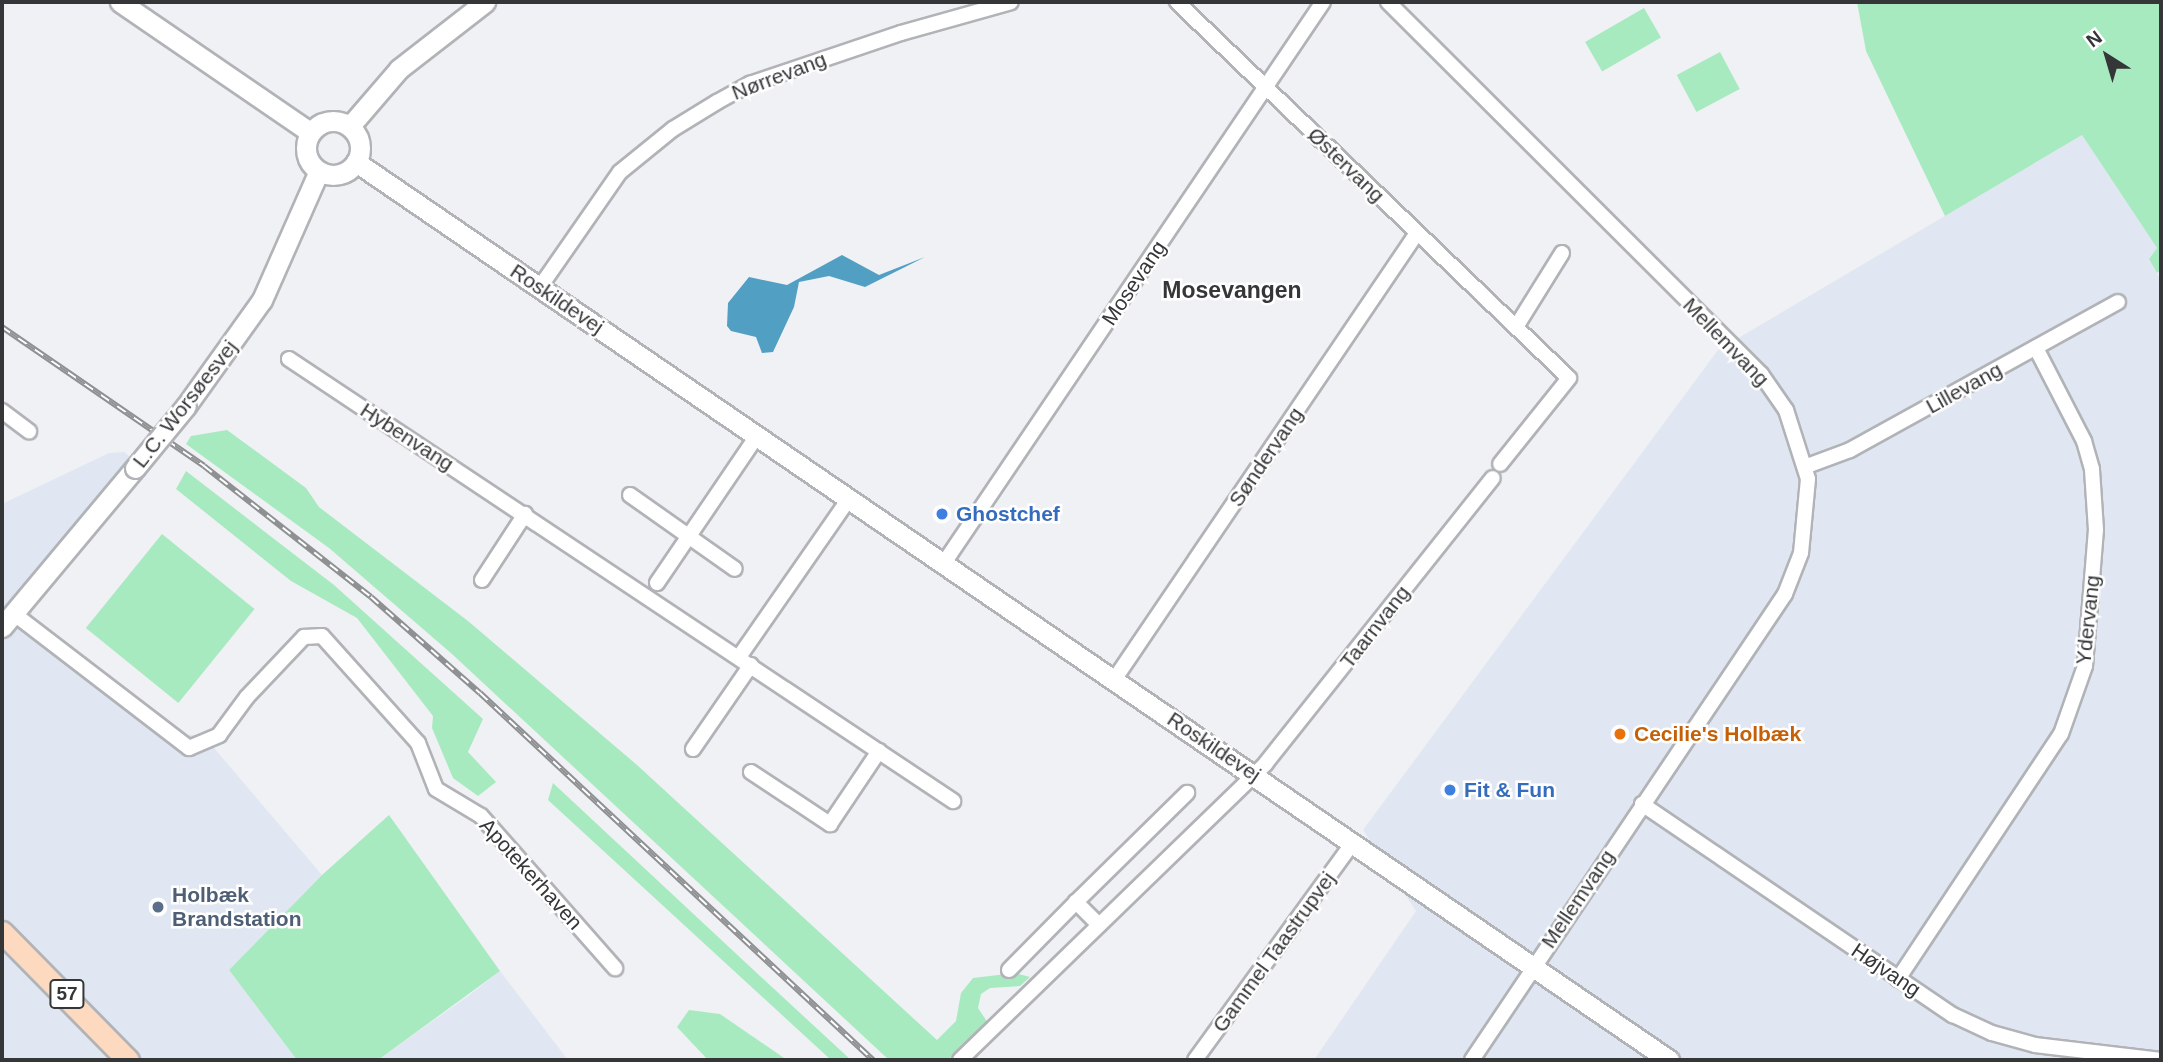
<!DOCTYPE html>
<meta charset="utf-8">
<style>
body{margin:0}
#map{position:relative;width:2163px;height:1062px;overflow:hidden;background:#eff1f5;font-family:Arial,sans-serif}
div>[style]{position:absolute}
.built>*{inset:0;background:#e0e7f2}
.green>*{inset:0;background:#a8eac0;transform-origin:0 0}
.water>*{inset:0;background:#51a0c4}
.roads{filter:drop-shadow(2px 0 #b1b3b7) drop-shadow(-2px 0 #b1b3b7) drop-shadow(0 2px #b1b3b7) drop-shadow(0 -2px #b1b3b7)}
.street>*{height:14px;margin:-7px;padding:0 7px;transform-origin:7px;border-radius:7px;background:#fff}
.secondary>*{height:19px;margin:-9.5px;padding:0 9.5px;transform-origin:9.5px;border-radius:9.5px;background:#fff}
.secondary>.ring{margin:-9.5px;padding:0;box-sizing:content-box;background:none;border:19px solid #fff;border-radius:50%}
.primary>*{height:21px;margin:-10.5px;padding:0 10.5px;transform-origin:10.5px;border-radius:10.5px;background:#fddabf}
.rail>*{height:6px;margin-top:-3px;transform-origin:0;background:repeating-linear-gradient(90deg,#fff 0 10px,#8e9092 0 20px);box-sizing:border-box;border-block:2px solid #8e9092}
.bridges{filter:drop-shadow(2px 0 #b1b3b7) drop-shadow(-2px 0 #b1b3b7) drop-shadow(0 2px #b1b3b7) drop-shadow(0 -2px #b1b3b7)}
.secondary-bridge>*{height:19px;margin:-9.5px;padding:0 9.5px;transform-origin:9.5px;border-radius:9.5px;background:#fff}
.dots>*{width:19px;height:19px;translate:-50% -50%;box-sizing:border-box;border:4px solid #fff;border-radius:50%}
span{translate:-50% -50%;white-space:nowrap;text-align:center;line-height:1.15;-webkit-text-stroke:5px #fff;paint-order:stroke}
.shield-label span{padding:2px 5px;background:#fff;border:2px solid;border-radius:5px;-webkit-text-stroke-width:0}
.shield-label{font-size:19px;color:#353638;font-weight:700}
.street-label{font-size:21px;color:#353638}
.shop-label{font-size:21px;color:#366cbe;font-weight:700}
.left{translate:0 -50%;text-align:left}
.food-label{font-size:21px;color:#c56008;font-weight:700}
.service-label{font-size:21px;color:#4e5e75;font-weight:700}
.neighbourhood-label{font-size:23px;color:#353638;font-weight:700}
.frame{position:absolute;inset:0;border:4px solid #353638;pointer-events:none}
.north{position:absolute;left:2072px;top:21px;width:70px;height:70px;-webkit-text-stroke:5px #fff;paint-order:stroke;rotate:323deg;font-size:19px;font-weight:700;line-height:28px;text-align:center;color:#353638}
.north::after{content:'';display:block;margin:auto;width:24px;height:32px;background:#353638;clip-path:polygon(50% 0,100% 100%,50% 72%,0 100%)}
</style>
<div id="map">
<div class="built">
<div style="clip-path:polygon(2082px 135px,2157px 248px,2149px 259px,2161px 281px,2161px 1060px,1314px 1060px,1416px 911px,1363px 830px,1718px 350px)"></div>
<div style="clip-path:polygon(124px 452px,148px 471px,31px 610px,35px 623px,186px 735px,203px 735px,322px 875px,229px 970px,297px 1060px,2px 1060px,2px 504px,109px 453px)"></div>
<div style="clip-path:polygon(500px 971px,568px 1060px,378px 1060px,468px 996px)"></div>
</div>
<div class="green">
<div style="clip-path:polygon(1857px 2px,2161px 2px,2161px 270px,2157px 273px,2149px 259px,2157px 248px,2082px 135px,1945px 216px,1866px 51px)"></div>
<div style="left:1644px;top:8px;width:34px;height:68px;rotate:60deg"></div>
<div style="left:1720px;top:52px;width:42px;height:49px;rotate:62deg"></div>
<div style="clip-path:polygon(227px 430px,306px 488px,319px 507px,468px 621px,637px 765px,937px 1040px,956px 1021px,961px 993px,973px 978px,1015px 973px,1030px 977px,1020px 986px,990px 988px,981px 994px,978px 1008px,988px 1023px,948px 1060px,889px 1060px,452px 654px,329px 548px,186px 444px,191px 436px)"></div>
<div style="clip-path:polygon(186px 471px,334px 585px,483px 719px,468px 752px,496px 782px,478px 796px,453px 778px,432px 728px,433px 716px,357px 618px,291px 581px,176px 489px)"></div>
<div style="left:162px;top:534px;width:119px;height:121px;rotate:39deg"></div>
<div style="clip-path:polygon(553px 783px,760px 976px,851px 1060px,831px 1060px,548px 800px)"></div>
<div style="clip-path:polygon(389px 815px,500px 971px,378px 1060px,297px 1060px,229px 970px,322px 875px)"></div>
<div style="clip-path:polygon(689px 1010px,720px 1014px,787px 1060px,708px 1060px,677px 1027px)"></div>
</div>
<div class="water">
<div style="clip-path:polygon(842px 255px,879px 275px,925px 257px,865px 287px,829px 276px,799px 282px,794px 307px,773px 352px,762px 353px,756px 337px,731px 331px,727px 326px,728px 303px,749px 277px,787px 285px)"></div>
</div>
<div class="roads">
<div class="street">
<div style="left:1177px;top:2px;width:543px;rotate:43.81deg"></div>
<div style="left:1569px;top:378px;width:110px;rotate:128.7deg"></div>
<div style="left:1388px;top:2px;width:527px;rotate:44.92deg"></div>
<div style="left:1761px;top:374px;width:44px;rotate:55.2deg"></div>
<div style="left:1786px;top:410px;width:72px;rotate:72.3deg"></div>
<div style="left:1808px;top:479px;width:74px;rotate:95.4deg"></div>
<div style="left:1801px;top:553px;width:44px;rotate:111.3deg"></div>
<div style="left:1785px;top:594px;width:561px;rotate:123.89deg"></div>
<div style="left:540px;top:287px;width:140px;rotate:-55.2deg"></div>
<div style="left:620px;top:172px;width:68px;rotate:-39.1deg"></div>
<div style="left:673px;top:129px;width:52px;rotate:-31.5deg"></div>
<div style="left:717px;top:102px;width:38px;rotate:-29deg"></div>
<div style="left:750px;top:84px;width:159px;rotate:-18.7deg"></div>
<div style="left:901px;top:33px;width:114px;rotate:-15.7deg"></div>
<div style="left:1516px;top:327px;width:87px;rotate:-58.1deg"></div>
<div style="left:289px;top:359px;width:798px;rotate:33.65deg"></div>
<div style="left:2px;top:411px;width:34px;rotate:37deg"></div>
<div style="left:1807px;top:466px;width:46px;rotate:-20.4deg"></div>
<div style="left:1850px;top:450px;width:306px;rotate:-28.9deg"></div>
<div style="left:630px;top:495px;width:128px;rotate:35.2deg"></div>
<div style="left:944px;top:563px;width:677px;rotate:-55.96deg"></div>
<div style="left:482px;top:580px;width:79px;rotate:-56.9deg"></div>
<div style="left:657px;top:583px;width:178px;rotate:-55.8deg"></div>
<div style="left:13px;top:613px;width:222px;rotate:37.5deg"></div>
<div style="left:189px;top:748px;width:33px;rotate:-23deg"></div>
<div style="left:219px;top:735px;width:47px;rotate:-53.6deg"></div>
<div style="left:247px;top:697px;width:83px;rotate:-46.5deg"></div>
<div style="left:304px;top:637px;width:18px;rotate:-3deg"></div>
<div style="left:322px;top:636px;width:144px;rotate:48.1deg"></div>
<div style="left:418px;top:743px;width:49px;rotate:68.6deg"></div>
<div style="left:436px;top:789px;width:52px;rotate:31deg"></div>
<div style="left:481px;top:816px;width:203px;rotate:48.6deg"></div>
<div style="left:739px;top:657px;width:193px;rotate:-55.2deg"></div>
<div style="left:1114px;top:680px;width:540px;rotate:-55.87deg"></div>
<div style="left:693px;top:749px;width:102px;rotate:-55.4deg"></div>
<div style="left:751px;top:772px;width:95px;rotate:33.4deg"></div>
<div style="left:830px;top:824px;width:88px;rotate:-56.1deg"></div>
<div style="left:1642px;top:804px;width:376px;rotate:34.2deg"></div>
<div style="left:1953px;top:1015px;width:43px;rotate:24.8deg"></div>
<div style="left:1992px;top:1033px;width:45px;rotate:15.6deg"></div>
<div style="left:2035px;top:1045px;width:127px;rotate:6.8deg"></div>
<div style="left:1099px;top:925px;width:33px;rotate:-135deg"></div>
<div style="left:1076px;top:902px;width:156px;rotate:-44.5deg"></div>
<div style="left:1009px;top:970px;width:95px;rotate:-45.4deg"></div>
<div style="left:1898px;top:979px;width:294px;rotate:-56.4deg"></div>
<div style="left:2061px;top:734px;width:72px;rotate:-70.6deg"></div>
<div style="left:2085px;top:666px;width:136px;rotate:-85.4deg"></div>
<div style="left:2096px;top:530px;width:61px;rotate:-93.8deg"></div>
<div style="left:2092px;top:469px;width:29px;rotate:-106deg"></div>
<div style="left:2084px;top:441px;width:105px;rotate:-117.3deg"></div>
<div style="left:960px;top:1060px;width:426px;rotate:-44.1deg"></div>
<div style="left:1266px;top:763px;width:364px;rotate:-51.5deg"></div>
<div style="left:1195px;top:1060px;width:267px;rotate:-54deg"></div>
</div>
<div class="secondary">
<div style="left:120px;top:2px;width:230px;rotate:34.4deg"></div>
<div class="ring" style="left:306px;top:121px;width:35px;height:35px"></div>
<div style="left:350px;top:126px;width:75px;rotate:-49.3deg"></div>
<div style="left:399px;top:69px;width:109px;rotate:-37.9deg"></div>
<div style="left:356px;top:162px;width:1591px;rotate:34.37deg"></div>
<div style="left:186px;top:406px;width:130px;rotate:-54.4deg"></div>
<div style="left:262px;top:300px;width:141px;rotate:-66.2deg"></div>
<div style="left:2px;top:627px;width:207px;rotate:-50.1deg"></div>
</div>
<div class="primary">
<div style="left:2px;top:932px;width:180px;rotate:45.5deg"></div>
</div>
</div>
<div class="rail">
<div style="left:2px;top:327px;width:245px;rotate:34.5deg"></div>
<div style="left:204px;top:466px;width:212px;rotate:38.1deg"></div>
<div style="left:371px;top:597px;width:145px;rotate:41.4deg"></div>
<div style="left:480px;top:693px;width:538px;rotate:43.04deg"></div>
</div>
<div class="bridges">
<div class="secondary-bridge">
<div style="left:135px;top:468px;width:80px;rotate:-50.6deg"></div>
</div>
</div>
<div class="dots">
<div style="left:942px;top:514px;background:#3f7fe0"></div>
<div style="left:1620px;top:734px;background:#e8710a"></div>
<div style="left:1450px;top:790px;background:#3f7fe0"></div>
<div style="left:158px;top:907px;background:#5c6f8a"></div>
</div>
<div class="shield-label">
<span style="left:67px;top:994px">57</span>
</div>
<div class="street-label">
<span style="left:779px;top:76px;rotate:-21deg">Nørrevang</span>
<span style="left:1346px;top:165px;rotate:44deg">Østervang</span>
<span style="left:1134px;top:283px;rotate:-56deg">Mosevang</span>
<span style="left:557px;top:299px;rotate:34deg">Roskildevej</span>
<span style="left:1726px;top:342px;rotate:46deg">Mellemvang</span>
<span style="left:1964px;top:388px;rotate:-29deg">Lillevang</span>
<span style="left:185px;top:404px;rotate:-52deg">L.C. Worsøesvej</span>
<span style="left:407px;top:437px;rotate:33deg">Hybenvang</span>
<span style="left:1266px;top:457px;rotate:-56deg">Søndervang</span>
<span style="left:2088px;top:620px;rotate:-84deg">Ydervang</span>
<span style="left:1375px;top:627px;rotate:-52deg">Taarnvang</span>
<span style="left:1214px;top:747px;rotate:34deg">Roskildevej</span>
<span style="left:531px;top:874px;rotate:48deg">Apotekerhaven</span>
<span style="left:1578px;top:899px;rotate:-56deg">Mellemvang</span>
<span style="left:1274px;top:952px;rotate:-54deg">Gammel Taastrupvej</span>
<span style="left:1886px;top:970px;rotate:34deg">Højvang</span>
</div>
<div class="shop-label">
<span class="left" style="left:956px;top:514px">Ghostchef</span>
<span class="left" style="left:1464px;top:790px">Fit &amp; Fun</span>
</div>
<div class="food-label">
<span class="left" style="left:1634px;top:734px">Cecilie's Holbæk</span>
</div>
<div class="service-label">
<span class="left" style="left:172px;top:907px">Holbæk<br>Brandstation</span>
</div>
<div class="neighbourhood-label">
<span style="left:1232px;top:290px">Mosevangen</span>
</div>
<div class="frame"></div>
<div class="north">N</div>
</div>
